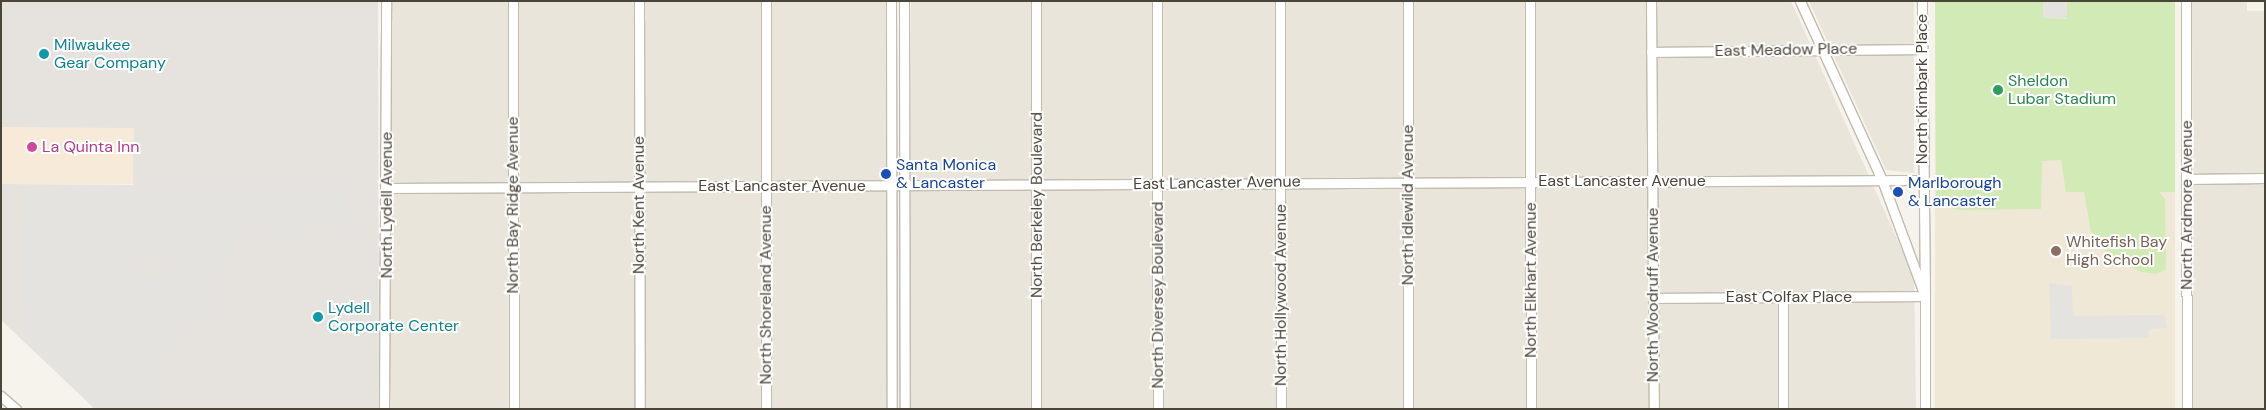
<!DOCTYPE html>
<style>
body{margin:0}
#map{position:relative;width:2266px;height:410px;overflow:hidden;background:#f6f3ec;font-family:"DM Sans",sans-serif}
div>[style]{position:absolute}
.residential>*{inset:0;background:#eae5da;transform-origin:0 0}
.commercial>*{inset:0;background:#f7ead8;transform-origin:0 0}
.industrial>*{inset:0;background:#e6e2dd}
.education>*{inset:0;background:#efe8d6;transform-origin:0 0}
.green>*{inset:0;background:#d2eab5}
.parking>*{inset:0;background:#e5e3e0;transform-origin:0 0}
.roads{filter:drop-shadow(1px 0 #c2bbae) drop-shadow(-1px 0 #c2bbae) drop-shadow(0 1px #c2bbae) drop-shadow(0 -1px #c2bbae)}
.minor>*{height:9px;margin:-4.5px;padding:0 4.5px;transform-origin:4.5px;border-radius:4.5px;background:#fff}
.dots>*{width:14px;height:14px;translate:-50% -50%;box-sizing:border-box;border:2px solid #fff;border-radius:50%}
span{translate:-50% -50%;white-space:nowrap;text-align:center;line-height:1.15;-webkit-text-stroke:4px #fff;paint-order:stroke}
.culture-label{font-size:16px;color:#0d838f}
.left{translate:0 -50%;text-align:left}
.street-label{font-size:16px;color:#4b4439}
.leisure-label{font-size:16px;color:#27864d}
.hotel-label{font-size:16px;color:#b23c85}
.transit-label{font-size:16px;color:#164399}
.education-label{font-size:16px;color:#785e54}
.frame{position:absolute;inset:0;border:2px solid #4b4439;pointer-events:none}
</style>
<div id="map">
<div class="residential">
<div style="left:390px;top:1px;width:497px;height:408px"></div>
<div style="clip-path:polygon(911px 1px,1791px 1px,1914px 277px,1916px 409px,911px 409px)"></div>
<div style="clip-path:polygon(1809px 1px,1914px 1px,1914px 173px,1886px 170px)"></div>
<div style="clip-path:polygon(2192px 1px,2247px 1px,2247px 11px,2265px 11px,2265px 409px,2193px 409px)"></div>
</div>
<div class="commercial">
<div style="left:1px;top:127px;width:133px;height:57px"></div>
</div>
<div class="industrial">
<div style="clip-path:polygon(1px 1px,378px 1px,379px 409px,95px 409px,1px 320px,1px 184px,133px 185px,134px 128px,1px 127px)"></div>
</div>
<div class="education">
<div style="left:1935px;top:1px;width:240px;height:408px"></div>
</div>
<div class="green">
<div style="clip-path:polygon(1935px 1px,2043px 1px,2043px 18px,2067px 19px,2067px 1px,2175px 1px,2175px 192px,2159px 192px,2165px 199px,2166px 269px,2157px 274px,2141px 272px,2110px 256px,2091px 232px,2084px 192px,2066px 192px,2061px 160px,2042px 161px,2041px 209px,1959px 210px,1936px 203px)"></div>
</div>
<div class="parking">
<div style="left:2043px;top:1px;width:24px;height:17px"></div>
<div style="clip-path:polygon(evenodd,59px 185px,347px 185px,347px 216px,362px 225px,362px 233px,342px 233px,341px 225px,304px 225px,304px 233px,267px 233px,267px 226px,229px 232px,229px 267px,221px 267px,220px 308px,207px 321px,191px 322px,163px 353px,160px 409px,95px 409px,20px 336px,26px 188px,58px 193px,59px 185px,140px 248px,177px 266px,184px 278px,141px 277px,140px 248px)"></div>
<div style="clip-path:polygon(2049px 283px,2072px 286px,2073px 316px,2164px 315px,2167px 328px,2149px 329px,2149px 338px,2051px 339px)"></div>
</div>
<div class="roads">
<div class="minor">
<div style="left:513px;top:1px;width:408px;rotate:89.9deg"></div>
<div style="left:639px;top:1px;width:408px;rotate:89.9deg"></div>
<div style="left:766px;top:1px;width:408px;rotate:90deg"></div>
<div style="left:891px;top:1px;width:408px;rotate:89.9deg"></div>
<div style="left:904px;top:1px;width:408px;rotate:89.9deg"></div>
<div style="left:1157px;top:1px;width:408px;rotate:89.9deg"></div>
<div style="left:1280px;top:1px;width:408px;rotate:89.9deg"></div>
<div style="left:1408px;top:1px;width:408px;rotate:90deg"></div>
<div style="left:1530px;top:1px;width:408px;rotate:89.9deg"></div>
<div style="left:1651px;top:1px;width:408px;rotate:89.6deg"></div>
<div style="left:1800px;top:1px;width:197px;rotate:65.4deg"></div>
<div style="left:1882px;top:180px;width:124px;rotate:69.7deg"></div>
<div style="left:1925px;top:296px;width:113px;rotate:90deg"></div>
<div style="left:2186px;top:1px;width:408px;rotate:89.9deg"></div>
<div style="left:1651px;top:52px;width:271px;rotate:-0.6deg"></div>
<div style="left:2187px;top:179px;width:78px;rotate:-0.7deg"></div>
<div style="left:388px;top:188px;width:1533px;rotate:-0.3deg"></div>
<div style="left:1783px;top:297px;width:112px;rotate:90deg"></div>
<div style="left:1653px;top:298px;width:272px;rotate:-0.4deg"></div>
<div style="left:1925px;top:296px;width:295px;rotate:-90.6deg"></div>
<div style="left:1px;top:396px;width:20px;rotate:41deg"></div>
<div style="left:384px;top:409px;width:408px;rotate:-89.7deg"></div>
<div style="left:1036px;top:409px;width:408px;rotate:-90deg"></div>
</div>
</div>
<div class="dots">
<div style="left:44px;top:54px;background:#0f9aa8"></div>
<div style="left:1998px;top:90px;background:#2e9e5b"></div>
<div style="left:32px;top:147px;background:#d1479c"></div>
<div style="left:886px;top:174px;background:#1a4fb4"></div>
<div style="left:1898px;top:192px;background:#1a4fb4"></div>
<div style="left:2056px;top:251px;background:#8d6e63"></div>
<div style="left:318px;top:317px;background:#0f9aa8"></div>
</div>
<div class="culture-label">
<span class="left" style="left:54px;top:54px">Milwaukee<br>Gear Company</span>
<span class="left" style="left:328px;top:317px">Lydell<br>Corporate Center</span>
</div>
<div class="street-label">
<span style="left:1786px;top:50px;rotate:-1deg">East Meadow Place</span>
<span style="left:1922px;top:89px;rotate:-90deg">North Kimbark Place</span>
<span style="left:1622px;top:181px">East Lancaster Avenue</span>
<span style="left:1217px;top:183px;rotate:-1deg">East Lancaster Avenue</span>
<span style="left:782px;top:186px">East Lancaster Avenue</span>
<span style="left:387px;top:205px;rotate:-90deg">North Lydell Avenue</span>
<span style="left:513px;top:205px;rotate:-90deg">North Bay Ridge Avenue</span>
<span style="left:639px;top:205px;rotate:-90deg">North Kent Avenue</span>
<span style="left:1037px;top:205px;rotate:-90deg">North Berkeley Boulevard</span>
<span style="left:1408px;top:205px;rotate:-90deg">North Idlewild Avenue</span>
<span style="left:2187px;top:205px;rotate:-90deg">North Ardmore Avenue</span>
<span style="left:1531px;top:280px;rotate:-90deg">North Elkhart Avenue</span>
<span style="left:766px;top:295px;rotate:-90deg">North Shoreland Avenue</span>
<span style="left:1158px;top:295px;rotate:-90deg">North Diversey Boulevard</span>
<span style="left:1281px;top:295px;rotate:-90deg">North Hollywood Avenue</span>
<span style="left:1653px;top:295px;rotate:-90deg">North Woodruff Avenue</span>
<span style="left:1789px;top:297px">East Colfax Place</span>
</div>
<div class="leisure-label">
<span class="left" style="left:2008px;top:90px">Sheldon<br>Lubar Stadium</span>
</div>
<div class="hotel-label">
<span class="left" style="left:42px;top:147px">La Quinta Inn</span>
</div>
<div class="transit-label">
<span class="left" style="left:896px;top:174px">Santa Monica<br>&amp; Lancaster</span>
<span class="left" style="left:1908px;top:192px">Marlborough<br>&amp; Lancaster</span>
</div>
<div class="education-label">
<span class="left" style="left:2066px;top:251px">Whitefish Bay<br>High School</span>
</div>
<div class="frame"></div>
</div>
